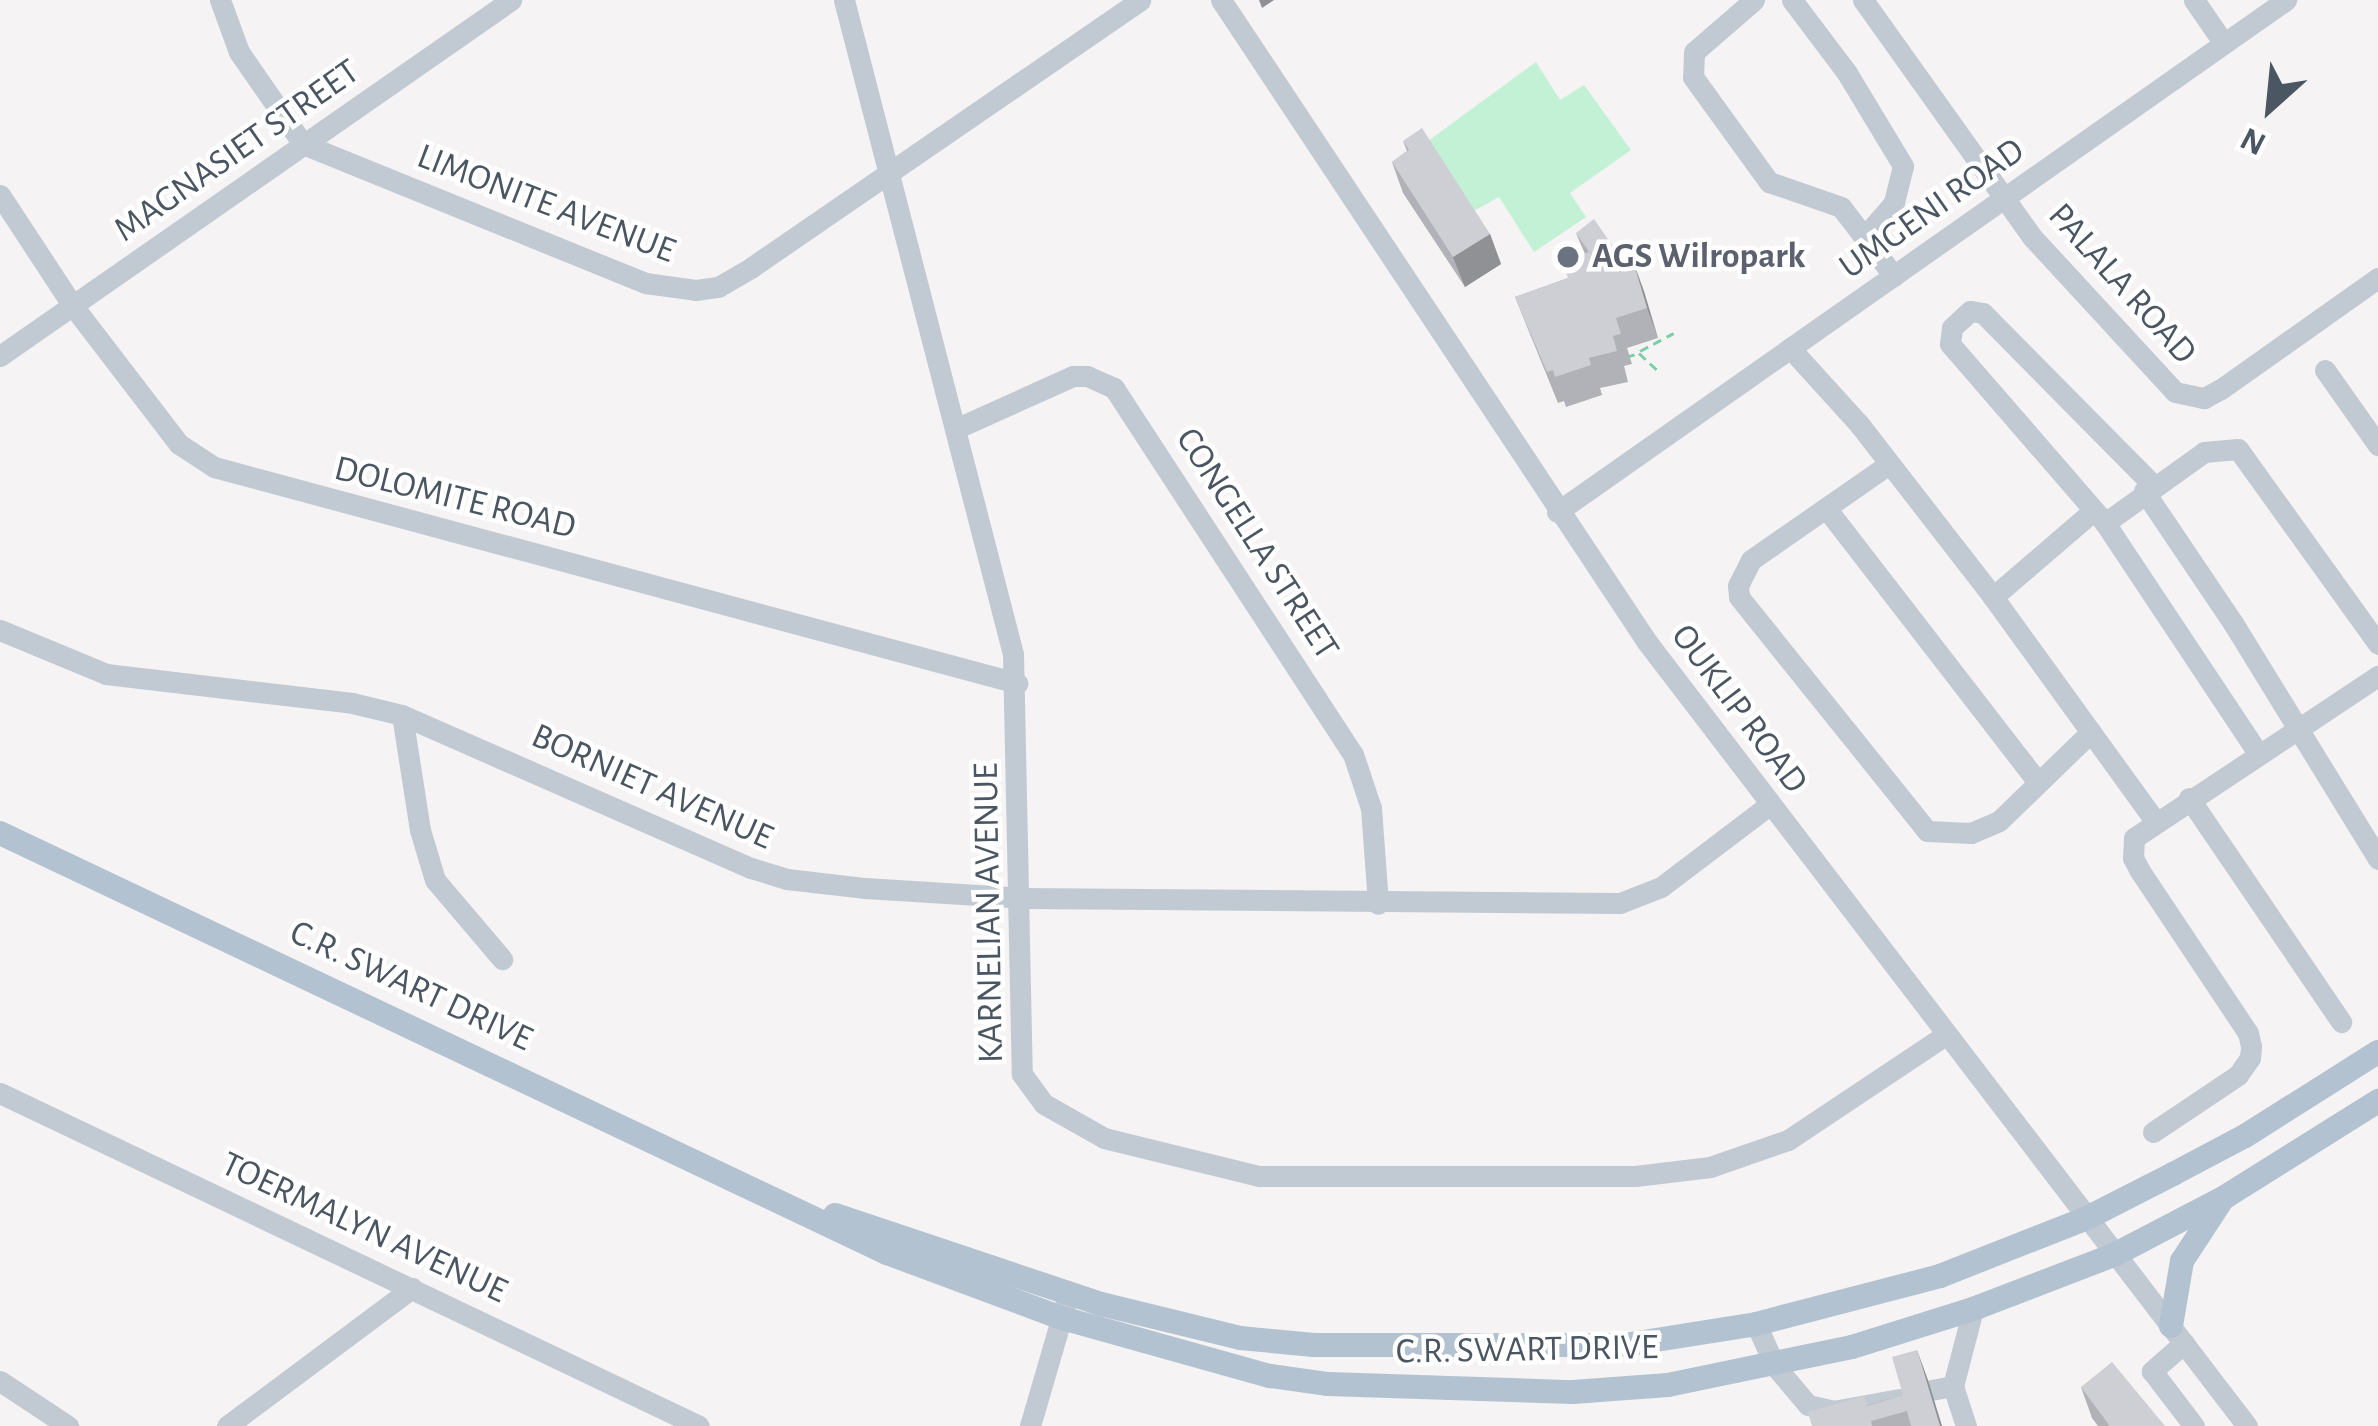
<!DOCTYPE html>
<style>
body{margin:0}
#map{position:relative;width:2378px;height:1426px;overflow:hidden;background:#f5f3f3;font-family:"Alegreya Sans",sans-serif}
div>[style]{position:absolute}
.green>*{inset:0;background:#c3f1d5}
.path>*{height:3px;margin-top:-1.5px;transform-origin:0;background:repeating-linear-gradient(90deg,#7ad0a6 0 9px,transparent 0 15px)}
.minor>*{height:21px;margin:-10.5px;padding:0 10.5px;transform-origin:10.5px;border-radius:10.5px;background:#c1cad2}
.major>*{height:24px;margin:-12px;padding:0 12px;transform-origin:12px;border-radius:12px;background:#b3c2d1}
.wall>*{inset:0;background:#b0b2b7}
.shaded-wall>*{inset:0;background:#909195}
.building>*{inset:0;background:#cdcfd5}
.dots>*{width:33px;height:33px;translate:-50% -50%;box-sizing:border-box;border:6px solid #fff;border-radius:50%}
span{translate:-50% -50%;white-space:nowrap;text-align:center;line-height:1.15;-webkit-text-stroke:9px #fff;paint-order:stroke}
.street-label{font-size:36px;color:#4a5661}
.worship-label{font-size:36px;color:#5b616d;font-weight:700}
.left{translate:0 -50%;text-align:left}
.north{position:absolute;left:2210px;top:48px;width:120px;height:120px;-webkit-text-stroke:9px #fff;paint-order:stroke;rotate:207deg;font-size:33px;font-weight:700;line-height:48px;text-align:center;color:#4a5661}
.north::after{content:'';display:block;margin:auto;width:42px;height:54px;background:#4a5661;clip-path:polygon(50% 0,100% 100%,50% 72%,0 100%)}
</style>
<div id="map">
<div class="green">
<div style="clip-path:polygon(1536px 62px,1560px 100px,1584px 85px,1631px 150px,1570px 193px,1586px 217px,1534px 252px,1499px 197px,1470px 213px,1428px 141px)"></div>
</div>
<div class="path">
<div style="left:1640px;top:351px;width:38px;rotate:-28deg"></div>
<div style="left:1626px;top:357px;width:14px;rotate:-17deg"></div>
<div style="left:1639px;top:353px;width:26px;rotate:43deg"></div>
</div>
<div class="minor">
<div style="left:220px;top:0;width:55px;rotate:69.9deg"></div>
<div style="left:239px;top:52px;width:112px;rotate:55.2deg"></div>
<div style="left:303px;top:144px;width:369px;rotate:22.1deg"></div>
<div style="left:645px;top:283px;width:51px;rotate:7.8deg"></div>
<div style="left:696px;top:290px;width:22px;rotate:-8deg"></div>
<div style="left:718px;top:287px;width:39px;rotate:-30deg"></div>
<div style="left:752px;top:267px;width:471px;rotate:-34.5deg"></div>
<div style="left:844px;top:0;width:675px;rotate:75.51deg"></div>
<div style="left:1013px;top:654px;width:420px;rotate:88.8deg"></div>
<div style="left:1022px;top:1074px;width:37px;rotate:54deg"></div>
<div style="left:1044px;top:1104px;width:69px;rotate:29.5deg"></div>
<div style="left:1104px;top:1138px;width:160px;rotate:13.8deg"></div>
<div style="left:1259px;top:1176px;width:376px"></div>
<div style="left:1635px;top:1176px;width:76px;rotate:-6.8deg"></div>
<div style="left:1710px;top:1167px;width:83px;rotate:-19.1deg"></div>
<div style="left:1788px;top:1140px;width:187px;rotate:-33.7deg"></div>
<div style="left:1221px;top:0;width:770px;rotate:56.43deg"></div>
<div style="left:1647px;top:642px;width:987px;rotate:52.57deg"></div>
<div style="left:1754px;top:0;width:79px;rotate:139.1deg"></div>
<div style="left:1694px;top:52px;width:25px;rotate:92deg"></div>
<div style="left:1693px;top:77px;width:130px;rotate:54.1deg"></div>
<div style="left:1769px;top:182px;width:76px;rotate:19.1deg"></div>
<div style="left:1841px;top:207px;width:87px;rotate:52.5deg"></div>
<div style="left:1792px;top:0;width:91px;rotate:53deg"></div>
<div style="left:1847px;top:73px;width:109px;rotate:58.9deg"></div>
<div style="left:1903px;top:166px;width:38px;rotate:104deg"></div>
<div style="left:1894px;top:203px;width:43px;rotate:131.2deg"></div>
<div style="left:1863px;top:0;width:292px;rotate:54.5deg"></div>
<div style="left:2033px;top:238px;width:209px;rotate:47.3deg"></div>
<div style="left:2175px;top:392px;width:30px;rotate:12deg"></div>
<div style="left:2204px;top:398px;width:19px;rotate:-28deg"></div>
<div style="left:2221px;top:389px;width:192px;rotate:-35.3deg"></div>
<div style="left:2194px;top:0;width:51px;rotate:55.4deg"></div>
<div style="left:0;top:195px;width:133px;rotate:56.7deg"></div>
<div style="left:73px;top:306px;width:174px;rotate:52.5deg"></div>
<div style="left:179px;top:444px;width:42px;rotate:33.3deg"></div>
<div style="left:214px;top:467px;width:832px;rotate:15.06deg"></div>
<div style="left:1790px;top:348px;width:103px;rotate:47.8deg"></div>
<div style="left:1859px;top:424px;width:219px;rotate:52.2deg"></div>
<div style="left:1993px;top:597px;width:276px;rotate:54.1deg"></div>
<div style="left:0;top:356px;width:623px;rotate:-34.86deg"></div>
<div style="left:2325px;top:370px;width:92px;rotate:54.8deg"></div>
<div style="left:955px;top:429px;width:129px;rotate:-24.2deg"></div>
<div style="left:1073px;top:376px;width:14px"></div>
<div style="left:1087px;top:376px;width:30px;rotate:24deg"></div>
<div style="left:1114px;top:388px;width:437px;rotate:56.9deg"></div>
<div style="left:1353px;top:754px;width:57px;rotate:71.6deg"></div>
<div style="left:1371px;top:808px;width:96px;rotate:85.8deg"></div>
<div style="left:1889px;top:464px;width:168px;rotate:145.2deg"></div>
<div style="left:1751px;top:560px;width:28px;rotate:117deg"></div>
<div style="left:1738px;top:585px;width:12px;rotate:85deg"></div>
<div style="left:1739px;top:597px;width:300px;rotate:51.2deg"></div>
<div style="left:1927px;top:831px;width:44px;rotate:2.6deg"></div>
<div style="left:1971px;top:833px;width:30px;rotate:-23deg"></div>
<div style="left:1999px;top:821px;width:128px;rotate:-44.1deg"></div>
<div style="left:2153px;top:485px;width:242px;rotate:-134.7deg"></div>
<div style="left:1983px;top:313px;width:13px;rotate:-171deg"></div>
<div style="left:1970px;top:311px;width:25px;rotate:137deg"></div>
<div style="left:1952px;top:328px;width:16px;rotate:97deg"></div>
<div style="left:1950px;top:344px;width:237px;rotate:49.1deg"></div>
<div style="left:2105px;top:523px;width:275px;rotate:56.4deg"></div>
<div style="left:2144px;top:491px;width:159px;rotate:56deg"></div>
<div style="left:2233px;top:623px;width:277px;rotate:58.4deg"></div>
<div style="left:1826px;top:508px;width:346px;rotate:52.3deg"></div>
<div style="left:1557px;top:512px;width:891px;rotate:-35.08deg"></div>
<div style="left:2105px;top:523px;width:122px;rotate:-35.6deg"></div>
<div style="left:2204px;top:452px;width:34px;rotate:-5deg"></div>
<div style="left:2238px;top:449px;width:240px;rotate:54.3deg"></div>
<div style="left:1993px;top:597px;width:132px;rotate:-40.7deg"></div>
<div style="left:0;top:630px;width:115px;rotate:22.5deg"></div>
<div style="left:106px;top:674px;width:248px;rotate:6.7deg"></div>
<div style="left:352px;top:703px;width:51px;rotate:13.5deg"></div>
<div style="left:402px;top:715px;width:381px;rotate:23.7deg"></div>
<div style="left:751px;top:868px;width:38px;rotate:17deg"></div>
<div style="left:787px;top:879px;width:79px;rotate:6.6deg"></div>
<div style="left:865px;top:888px;width:157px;rotate:3.6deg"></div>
<div style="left:1022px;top:898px;width:598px;rotate:0.48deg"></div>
<div style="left:1620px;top:903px;width:44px;rotate:-21.3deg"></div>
<div style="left:1661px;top:887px;width:136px;rotate:-37.2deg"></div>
<div style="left:402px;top:715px;width:116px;rotate:81.1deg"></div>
<div style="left:420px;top:830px;width:52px;rotate:73.3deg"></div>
<div style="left:435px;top:880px;width:104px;rotate:49.7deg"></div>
<div style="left:2189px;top:798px;width:271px;rotate:55.8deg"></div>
<div style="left:0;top:1093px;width:774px;rotate:25.47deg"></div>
<div style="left:2153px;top:1132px;width:102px;rotate:-33.8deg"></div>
<div style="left:2238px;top:1075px;width:21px;rotate:-55deg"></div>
<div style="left:2250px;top:1058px;width:12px;rotate:-85deg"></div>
<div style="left:2251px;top:1046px;width:13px;rotate:-103deg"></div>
<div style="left:2248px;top:1033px;width:195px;rotate:-123.7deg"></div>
<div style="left:2140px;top:871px;width:15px;rotate:-118deg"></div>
<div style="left:2133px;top:858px;width:20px;rotate:-87deg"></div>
<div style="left:2134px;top:838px;width:293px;rotate:-33.6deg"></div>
<div style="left:1756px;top:1324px;width:46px;rotate:65.7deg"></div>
<div style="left:1775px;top:1366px;width:51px;rotate:49.8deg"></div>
<div style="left:1808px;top:1405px;width:26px;rotate:13deg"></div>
<div style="left:1833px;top:1411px;width:67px;rotate:-10.3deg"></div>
<div style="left:2184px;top:1343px;width:43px;rotate:138.8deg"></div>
<div style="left:2152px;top:1371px;width:69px;rotate:52.6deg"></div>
<div style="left:0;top:1381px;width:82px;rotate:33.5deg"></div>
<div style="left:1953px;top:1386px;width:42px;rotate:72deg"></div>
<div style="left:1931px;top:1390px;width:22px;rotate:-10deg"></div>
<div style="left:1953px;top:1386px;width:80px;rotate:-75.4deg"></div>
<div style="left:227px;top:1426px;width:231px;rotate:-36.7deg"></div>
<div style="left:1030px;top:1426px;width:140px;rotate:-73.8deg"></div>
</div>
<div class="major">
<div style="left:0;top:833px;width:981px;rotate:25.34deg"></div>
<div style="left:887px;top:1253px;width:187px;rotate:20.4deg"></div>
<div style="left:1062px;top:1318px;width:216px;rotate:15.6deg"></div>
<div style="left:1270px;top:1376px;width:59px;rotate:7.9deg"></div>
<div style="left:1328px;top:1384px;width:245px;rotate:1.9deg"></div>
<div style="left:1573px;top:1392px;width:95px;rotate:-4.2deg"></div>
<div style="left:1668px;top:1385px;width:188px;rotate:-11.7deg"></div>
<div style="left:1852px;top:1347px;width:127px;rotate:-17.4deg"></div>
<div style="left:1973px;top:1309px;width:151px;rotate:-21deg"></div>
<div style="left:2114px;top:1255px;width:125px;rotate:-27.6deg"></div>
<div style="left:2225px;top:1197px;width:181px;rotate:-32.1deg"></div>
<div style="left:835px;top:1215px;width:280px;rotate:18.5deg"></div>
<div style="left:1101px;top:1304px;width:143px;rotate:13.7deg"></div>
<div style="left:1240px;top:1338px;width:74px;rotate:5.4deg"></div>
<div style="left:1314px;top:1345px;width:310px"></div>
<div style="left:1624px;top:1345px;width:134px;rotate:-9deg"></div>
<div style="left:1756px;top:1324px;width:190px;rotate:-14.6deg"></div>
<div style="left:1940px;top:1276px;width:158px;rotate:-21.5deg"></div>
<div style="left:2087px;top:1218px;width:97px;rotate:-27.1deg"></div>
<div style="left:2173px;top:1174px;width:81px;rotate:-27.8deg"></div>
<div style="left:2245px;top:1136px;width:157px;rotate:-32.3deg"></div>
<div style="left:2171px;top:1326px;width:66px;rotate:-80.4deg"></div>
<div style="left:2182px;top:1261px;width:69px;rotate:-56.8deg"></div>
</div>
<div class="wall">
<div style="clip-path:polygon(1403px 141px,1490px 234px,1501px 264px,1465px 287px,1403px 193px,1392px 162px,1407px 151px)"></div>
<div style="clip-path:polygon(1576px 233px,1624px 264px,1633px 261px,1658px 338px,1627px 348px,1632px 364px,1624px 366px,1628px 382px,1600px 388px,1602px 395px,1566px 407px,1564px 401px,1558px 403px,1515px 297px,1568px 278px,1585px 254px)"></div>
<div style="clip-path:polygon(1917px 1350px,1942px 1426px,1812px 1426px,1868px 1405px,1903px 1395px)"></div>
<div style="clip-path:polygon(2081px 1387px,2165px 1426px,2098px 1426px,2092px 1418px)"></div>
</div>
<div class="shaded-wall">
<div style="clip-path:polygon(1259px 0,1274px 0,1262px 8px)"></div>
<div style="clip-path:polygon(1490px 234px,1501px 264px,1465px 287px,1453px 257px)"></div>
<div style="clip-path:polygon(1633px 261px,1644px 291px,1658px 338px,1647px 308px)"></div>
<div style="clip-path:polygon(1917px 1350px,1928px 1380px,1942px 1426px,1940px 1426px)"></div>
</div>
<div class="building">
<div style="clip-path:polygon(1422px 128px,1490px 234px,1453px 257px,1392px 162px,1409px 150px,1403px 141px)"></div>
<div style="clip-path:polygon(1594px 219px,1616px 251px,1599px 257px,1597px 249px,1589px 252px,1576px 233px)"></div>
<div style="clip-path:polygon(1597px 249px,1599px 257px,1619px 250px,1624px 264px,1633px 261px,1647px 308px,1616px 318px,1621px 334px,1613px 336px,1617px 351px,1589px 358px,1591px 365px,1555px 377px,1553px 370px,1547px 372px,1515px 297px,1568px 278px,1563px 262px)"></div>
<div style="clip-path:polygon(1917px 1350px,1940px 1426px,1911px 1426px,1907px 1411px,1871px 1421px,1872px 1426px,1812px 1426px,1808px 1412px,1864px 1396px,1867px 1406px,1903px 1395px,1892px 1357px)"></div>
<div style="clip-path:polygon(2112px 1362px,2165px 1426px,2108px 1426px,2109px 1425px,2081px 1387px)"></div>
</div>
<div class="dots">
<div style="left:1568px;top:257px;background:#6b7280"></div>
</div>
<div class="street-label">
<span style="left:237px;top:151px;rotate:-35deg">MAGNASIET STREET</span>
<span style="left:546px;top:204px;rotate:21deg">LIMONITE AVENUE</span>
<span style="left:1932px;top:209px;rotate:-35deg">UMGENI ROAD</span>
<span style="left:2122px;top:284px;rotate:48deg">PALALA ROAD</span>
<span style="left:455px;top:498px;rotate:14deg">DOLOMITE ROAD</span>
<span style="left:1257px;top:544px;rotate:57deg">CONGELLA STREET</span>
<span style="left:1739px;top:709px;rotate:53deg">OUKLIP ROAD</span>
<span style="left:652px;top:787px;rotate:24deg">BORNIET AVENUE</span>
<span style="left:989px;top:913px;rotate:-91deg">KARNELIAN AVENUE</span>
<span style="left:411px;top:986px;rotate:25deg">C.R. SWART DRIVE</span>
<span style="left:364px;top:1228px;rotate:25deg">TOERMALYN AVENUE</span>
<span style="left:1527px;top:1350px;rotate:-1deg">C.R. SWART DRIVE</span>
</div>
<div class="worship-label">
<span class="left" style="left:1592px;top:257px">AGS Wilropark</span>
</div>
<div class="north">N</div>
</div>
